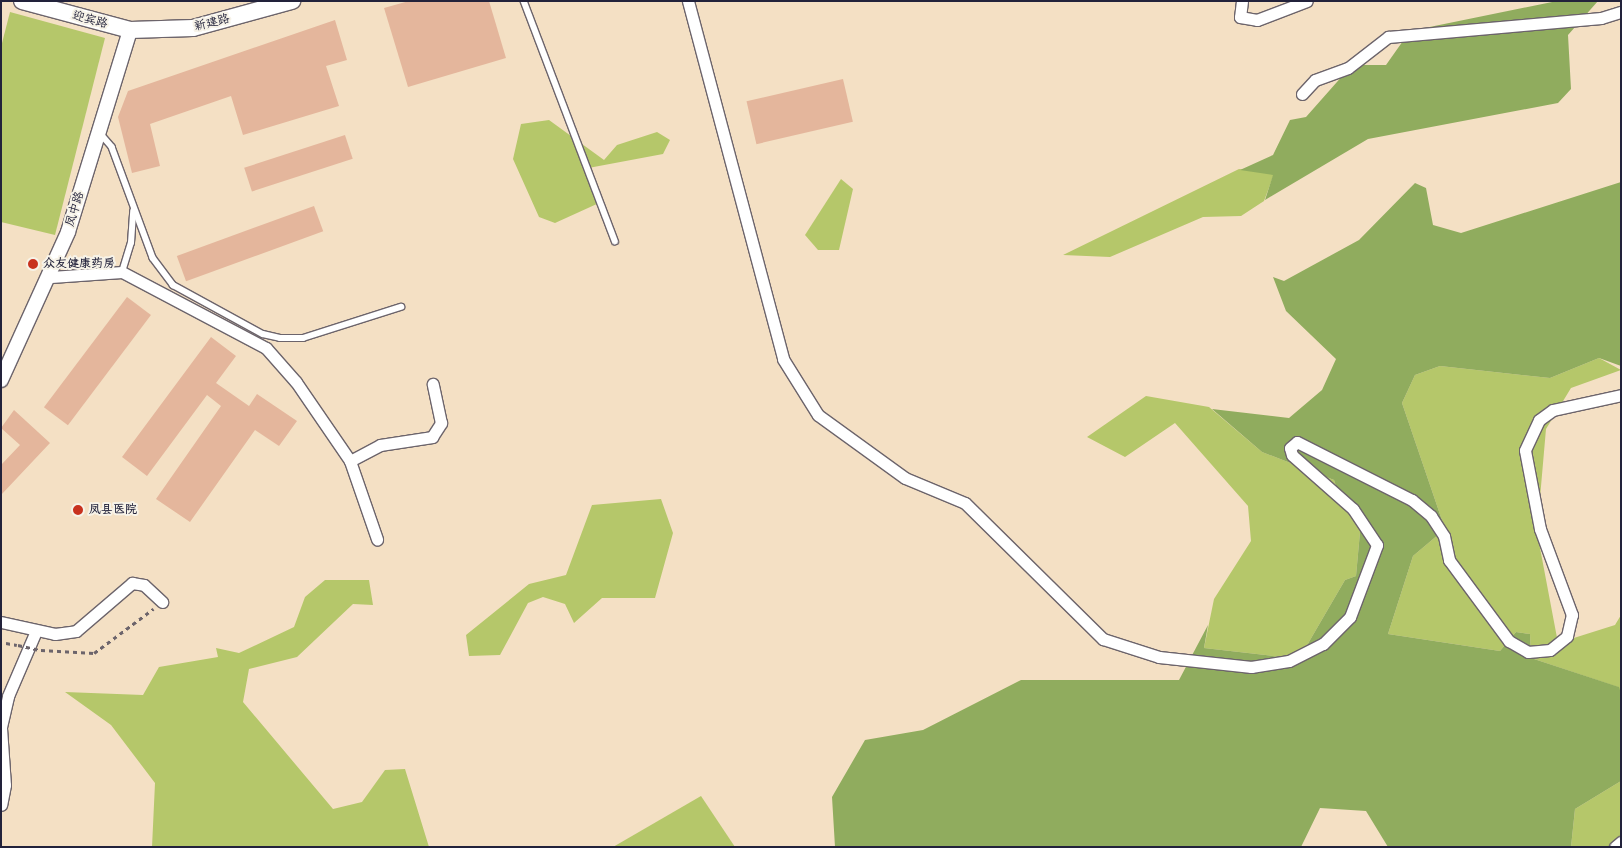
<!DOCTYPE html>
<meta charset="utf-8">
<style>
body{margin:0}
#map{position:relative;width:1622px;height:848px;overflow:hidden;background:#f4e0c4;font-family:"Balsamiq Sans","LXGW WenKai TC",sans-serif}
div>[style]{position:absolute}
.green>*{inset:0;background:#b5c76a}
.forest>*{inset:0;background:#90ac5e}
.building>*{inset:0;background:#e4b69c;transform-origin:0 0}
.path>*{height:2.5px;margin-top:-1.25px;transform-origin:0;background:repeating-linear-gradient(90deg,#6c646b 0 4px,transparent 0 8px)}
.roads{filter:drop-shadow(1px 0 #6c646b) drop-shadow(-1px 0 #6c646b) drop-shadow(0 1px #6c646b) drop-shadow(0 -1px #6c646b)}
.service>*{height:5.5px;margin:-2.75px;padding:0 2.75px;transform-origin:2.75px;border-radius:2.75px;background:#fff}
.minor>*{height:11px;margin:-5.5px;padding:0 5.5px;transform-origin:5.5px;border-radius:5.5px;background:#fff}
.tertiary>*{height:14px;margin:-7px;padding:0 7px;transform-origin:7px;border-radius:7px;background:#fff}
.secondary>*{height:16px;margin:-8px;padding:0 8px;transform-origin:8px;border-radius:8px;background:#fff}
.path-bridge>*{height:2.5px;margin-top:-1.25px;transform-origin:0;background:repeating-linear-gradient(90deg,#6c646b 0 4px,transparent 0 8px)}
.dots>*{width:14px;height:14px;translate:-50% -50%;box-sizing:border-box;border:2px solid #f7f3e8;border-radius:50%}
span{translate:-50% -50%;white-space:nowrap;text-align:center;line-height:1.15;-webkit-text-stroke:4px #f7f3e8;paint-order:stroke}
.street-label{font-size:12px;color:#22223b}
.poi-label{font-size:12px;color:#22223b;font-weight:700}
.left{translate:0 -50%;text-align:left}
.frame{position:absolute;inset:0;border:2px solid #22223b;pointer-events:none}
</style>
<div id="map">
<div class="green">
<div style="clip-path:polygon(10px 12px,105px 38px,55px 235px,1px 222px,1px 47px)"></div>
<div style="clip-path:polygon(549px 120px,604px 160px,617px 145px,657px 132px,670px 140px,663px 154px,583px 169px,599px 203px,555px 223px,539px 217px,513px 159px,521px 124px)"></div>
<div style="clip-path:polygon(1239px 169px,1274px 174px,1264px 201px,1241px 216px,1203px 217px,1110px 257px,1063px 255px)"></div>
<div style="clip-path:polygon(841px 179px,853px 189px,839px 250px,818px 250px,805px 235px)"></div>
<div style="clip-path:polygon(1599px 358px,1621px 370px,1571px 388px,1546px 429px,1537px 532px,1558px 643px,1615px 625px,1621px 615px,1621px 693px,1618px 687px,1531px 658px,1530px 634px,1516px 632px,1500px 651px,1388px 634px,1413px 556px,1445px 529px,1402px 403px,1415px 375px,1440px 366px,1550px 378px)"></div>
<div style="clip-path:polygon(1146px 396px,1209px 407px,1262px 452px,1334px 480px,1341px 501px,1361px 521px,1356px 576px,1345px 580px,1299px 659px,1204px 648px,1214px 599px,1251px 541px,1248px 506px,1175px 423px,1125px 457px,1087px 437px)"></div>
<div style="clip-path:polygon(661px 499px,673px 533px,655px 598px,602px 598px,574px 623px,565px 604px,543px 597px,528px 603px,500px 655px,469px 656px,466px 635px,529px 584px,566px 575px,592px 505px)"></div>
<div style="clip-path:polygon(325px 580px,369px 580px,373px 605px,353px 604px,297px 657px,249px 669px,243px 702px,333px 809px,362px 802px,385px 770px,405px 769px,429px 847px,152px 847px,155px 783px,111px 725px,65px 692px,143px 695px,159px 667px,218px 657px,216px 648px,239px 653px,294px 627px,305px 597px)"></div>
<div style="clip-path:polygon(1621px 781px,1621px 847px,1571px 847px,1575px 809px)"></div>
<div style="clip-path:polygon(701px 796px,735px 847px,613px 847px)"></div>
</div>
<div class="forest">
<div style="clip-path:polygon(1557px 1px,1598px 1px,1568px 35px,1571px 89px,1558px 103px,1368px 139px,1265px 200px,1273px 175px,1240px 170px,1273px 155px,1290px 120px,1306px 117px,1352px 65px,1386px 65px,1410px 31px)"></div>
<div style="clip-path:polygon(1621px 182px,1621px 366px,1599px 358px,1550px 378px,1440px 366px,1415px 375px,1402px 403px,1445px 529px,1413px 556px,1388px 634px,1500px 651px,1516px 632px,1530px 634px,1531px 658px,1619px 687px,1621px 693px,1621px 781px,1575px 809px,1571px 847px,1388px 847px,1366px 811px,1320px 808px,1301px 847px,835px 847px,832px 797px,865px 740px,923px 730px,1021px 680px,1179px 680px,1208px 625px,1204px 648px,1299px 659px,1345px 580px,1356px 576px,1361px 521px,1341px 501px,1334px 480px,1262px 452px,1212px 409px,1289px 418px,1322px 390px,1336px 359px,1286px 311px,1273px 277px,1284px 281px,1359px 240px,1415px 183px,1426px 188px,1433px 225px,1461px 233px)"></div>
</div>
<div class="building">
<div style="clip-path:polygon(409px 1px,489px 1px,506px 58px,408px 87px,384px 8px)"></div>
<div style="clip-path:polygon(335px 20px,347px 60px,326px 66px,339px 106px,243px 135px,231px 96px,150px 124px,160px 166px,132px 173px,118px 117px,128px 91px)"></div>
<div style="left:843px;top:79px;width:44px;height:99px;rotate:77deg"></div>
<div style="left:345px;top:135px;width:25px;height:106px;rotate:72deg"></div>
<div style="left:314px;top:206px;width:27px;height:146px;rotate:70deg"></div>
<div style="left:127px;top:297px;width:30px;height:138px;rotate:37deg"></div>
<div style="clip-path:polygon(211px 337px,236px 356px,216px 383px,249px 406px,257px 394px,297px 421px,279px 446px,255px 430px,190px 522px,156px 499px,221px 406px,207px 395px,147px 476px,122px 457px)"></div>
<div style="clip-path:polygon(14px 410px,50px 443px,1px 495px,1px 465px,20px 445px,1px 428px)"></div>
</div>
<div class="path">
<div style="left:6px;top:643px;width:11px;rotate:10deg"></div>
<div style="left:41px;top:650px;width:53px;rotate:3.2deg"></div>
<div style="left:94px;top:653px;width:74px;rotate:-36.7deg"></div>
</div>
<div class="roads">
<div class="service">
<div style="left:524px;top:1px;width:257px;rotate:69.2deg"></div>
<div style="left:100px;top:133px;width:18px;rotate:49deg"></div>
<div style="left:112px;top:147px;width:118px;rotate:69.7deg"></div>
<div style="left:153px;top:258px;width:34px;rotate:53deg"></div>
<div style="left:173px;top:285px;width:102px;rotate:28.6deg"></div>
<div style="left:263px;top:334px;width:17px;rotate:13deg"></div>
<div style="left:280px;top:338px;width:23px"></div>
<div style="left:303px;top:338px;width:103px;rotate:-17.6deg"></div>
<div style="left:122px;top:272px;width:30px;rotate:-73deg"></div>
<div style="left:131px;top:243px;width:32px;rotate:-86deg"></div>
</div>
<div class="minor">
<div style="left:688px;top:1px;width:370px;rotate:75.1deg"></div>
<div style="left:783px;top:359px;width:66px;rotate:58deg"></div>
<div style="left:818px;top:415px;width:107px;rotate:35.9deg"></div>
<div style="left:905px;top:478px;width:65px;rotate:22.6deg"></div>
<div style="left:965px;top:503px;width:194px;rotate:44.6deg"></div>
<div style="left:1103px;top:639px;width:59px;rotate:17.8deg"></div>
<div style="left:1159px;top:657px;width:93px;rotate:6.2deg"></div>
<div style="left:1251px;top:667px;width:38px;rotate:-9deg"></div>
<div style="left:1289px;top:661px;width:38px;rotate:-27deg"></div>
<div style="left:1323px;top:644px;width:38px;rotate:-45deg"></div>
<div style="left:1350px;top:617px;width:77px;rotate:-69.4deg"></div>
<div style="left:1377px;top:545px;width:43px;rotate:-123.7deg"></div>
<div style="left:1353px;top:509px;width:81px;rotate:-138.5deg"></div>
<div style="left:1292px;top:455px;width:7px;rotate:-106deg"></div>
<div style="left:1290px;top:448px;width:9px;rotate:-41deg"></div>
<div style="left:1297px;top:442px;width:129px;rotate:26.8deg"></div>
<div style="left:1412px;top:500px;width:25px;rotate:40deg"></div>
<div style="left:1431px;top:516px;width:24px;rotate:57deg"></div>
<div style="left:1444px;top:536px;width:25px;rotate:78deg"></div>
<div style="left:1449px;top:560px;width:101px;rotate:53.5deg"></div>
<div style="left:1509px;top:641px;width:22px;rotate:30deg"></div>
<div style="left:1528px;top:652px;width:22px;rotate:-5deg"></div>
<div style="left:1550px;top:650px;width:22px;rotate:-39deg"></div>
<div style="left:1567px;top:636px;width:22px;rotate:-77deg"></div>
<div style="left:1572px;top:615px;width:92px;rotate:-110.4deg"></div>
<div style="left:1540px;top:529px;width:80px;rotate:-100.8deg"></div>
<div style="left:1525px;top:450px;width:33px;rotate:-65deg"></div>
<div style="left:1539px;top:420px;width:17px;rotate:-36deg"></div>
<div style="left:1553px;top:410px;width:70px;rotate:-12.4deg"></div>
<div style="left:1242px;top:1px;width:16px;rotate:97deg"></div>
<div style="left:1240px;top:17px;width:17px;rotate:10deg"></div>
<div style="left:1257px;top:20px;width:53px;rotate:-20.8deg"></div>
<div style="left:1302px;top:94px;width:19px;rotate:-47deg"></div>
<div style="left:1315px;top:80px;width:35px;rotate:-20deg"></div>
<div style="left:1348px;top:68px;width:51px;rotate:-37.8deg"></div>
<div style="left:1388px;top:37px;width:214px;rotate:-5.1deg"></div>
<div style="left:1601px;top:18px;width:21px;rotate:-17deg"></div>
<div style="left:51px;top:277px;width:71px;rotate:-4deg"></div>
<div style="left:122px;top:272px;width:163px;rotate:27.8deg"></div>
<div style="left:266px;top:348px;width:45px;rotate:48.6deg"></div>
<div style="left:296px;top:382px;width:96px;rotate:55.6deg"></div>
<div style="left:350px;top:461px;width:83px;rotate:70.9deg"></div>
<div style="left:350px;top:461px;width:34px;rotate:-28deg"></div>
<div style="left:380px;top:445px;width:53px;rotate:-8.7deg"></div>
<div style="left:432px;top:437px;width:17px;rotate:-57deg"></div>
<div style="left:441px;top:423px;width:40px;rotate:-102deg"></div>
<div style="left:1px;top:622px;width:55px;rotate:12.5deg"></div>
<div style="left:55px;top:634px;width:21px;rotate:-8deg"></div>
<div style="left:76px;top:631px;width:74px;rotate:-40.6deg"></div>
<div style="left:132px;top:583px;width:12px;rotate:9deg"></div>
<div style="left:144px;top:585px;width:25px;rotate:43deg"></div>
<div style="left:1px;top:727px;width:32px;rotate:-77deg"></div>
<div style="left:8px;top:696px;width:71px;rotate:-66.7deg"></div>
<div style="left:1px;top:728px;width:57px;rotate:86deg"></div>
<div style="left:5px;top:785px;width:20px;rotate:101deg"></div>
<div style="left:1615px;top:847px;width:8px;rotate:-40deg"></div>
</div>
<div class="tertiary">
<div style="left:1px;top:380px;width:162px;rotate:-65.6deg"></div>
<div style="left:68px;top:232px;width:211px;rotate:-72.9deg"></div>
</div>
<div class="secondary">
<div style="left:22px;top:1px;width:112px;rotate:15deg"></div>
<div style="left:130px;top:30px;width:63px;rotate:-1.8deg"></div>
<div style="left:193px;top:28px;width:103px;rotate:-15.3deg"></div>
</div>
</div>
<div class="path-bridge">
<div style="left:18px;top:645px;width:22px;rotate:13deg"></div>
</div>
<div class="dots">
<div style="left:33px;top:264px;background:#c8321e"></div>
<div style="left:78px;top:510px;background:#c8321e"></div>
</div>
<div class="street-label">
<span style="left:90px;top:20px;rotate:15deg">迎宾路</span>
<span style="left:212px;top:23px;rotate:-14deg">新建路</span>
<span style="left:75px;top:209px;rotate:-73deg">凤中路</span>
</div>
<div class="poi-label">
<span class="left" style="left:43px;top:264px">众友健康药房</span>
<span class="left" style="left:89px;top:510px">凤县医院</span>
</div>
<div class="frame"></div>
</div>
